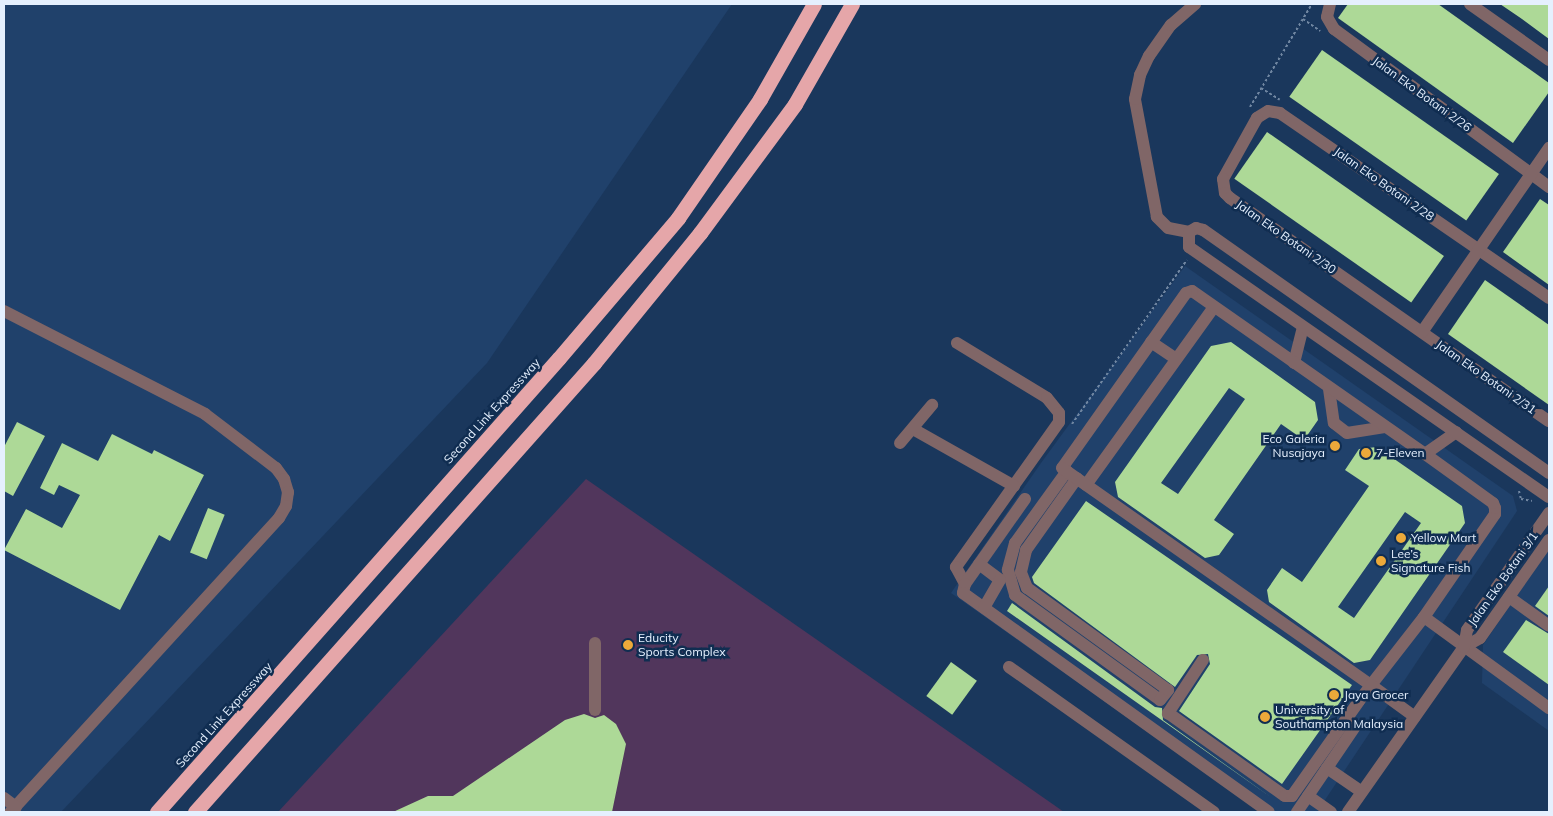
<!DOCTYPE html>
<meta charset="utf-8">
<style>
body{margin:0}
#map{position:relative;width:1553px;height:816px;overflow:hidden;background:#1a375c;font-family:Mulish,sans-serif}
div>[style]{position:absolute}
.built>*{inset:0;background:#20416b}
.green>*{inset:0;background:#51365c}
.building>*{inset:0;background:#add997;transform-origin:0 0}
.path>*{height:2px;margin-top:-1px;transform-origin:0;background:repeating-linear-gradient(90deg,#7187a2 0 2.5px,transparent 0 5px)}
.minor>*{height:12px;margin:-6px;padding:0 6px;transform-origin:6px;border-radius:6px;background:#806667}
.highway>*{height:15px;margin:-7.5px;padding:0 7.5px;transform-origin:7.5px;border-radius:7.5px;background:#e5a6a9}
.dots>*{width:14px;height:14px;translate:-50% -50%;box-sizing:border-box;border:2px solid #102d51;border-radius:50%}
span{translate:-50% -50%;white-space:nowrap;text-align:center;line-height:1.15;-webkit-text-stroke:5px #102d51;paint-order:stroke}
.street-label{font-size:12px;color:#e5f0fe}
.poi-label{font-size:12px;color:#e5f0fe}
.right{translate:-100% -50%;text-align:right}
.left{translate:0 -50%;text-align:left}
.frame{position:absolute;inset:0;border:5px solid #e5f0fe;pointer-events:none}
</style>
<div id="map">
<div class="built">
<div style="clip-path:polygon(4px 4px,732px 4px,487px 363px,61px 812px,4px 812px)"></div>
<div style="clip-path:polygon(1185px 266px,1513px 496px,1517px 511px,1317px 812px,1261px 812px,951px 593px,1041px 463px)"></div>
<div style="clip-path:polygon(1549px 548px,1549px 731px,1482px 683px,1483px 645px)"></div>
</div>
<div class="green">
<div style="clip-path:polygon(586px 479px,1064px 812px,278px 812px)"></div>
</div>
<div class="building">
<div style="clip-path:polygon(1348px 4px,1438px 4px,1549px 83px,1549px 92px,1513px 143px,1338px 18px)"></div>
<div style="clip-path:polygon(1500px 4px,1549px 4px,1549px 39px,1522px 19px)"></div>
<div style="left:1322px;top:50px;width:216px;height:57px;rotate:35deg"></div>
<div style="left:1267px;top:132px;width:216px;height:57px;rotate:35deg"></div>
<div style="clip-path:polygon(1540px 199px,1549px 205px,1549px 285px,1503px 252px)"></div>
<div style="clip-path:polygon(1485px 280px,1549px 325px,1549px 405px,1448px 334px)"></div>
<div style="clip-path:polygon(evenodd,1231px 342px,1315px 402px,1318px 420px,1304px 440px,1281px 424px,1214px 520px,1234px 534px,1219px 555px,1205px 558px,1118px 497px,1115px 482px,1211px 346px,1231px 342px,1229px 388px,1245px 399px,1178px 494px,1161px 483px,1229px 388px)"></div>
<div style="clip-path:polygon(17px 422px,45px 436px,13px 496px,4px 491px,4px 447px)"></div>
<div style="clip-path:polygon(112px 434px,152px 454px,154px 450px,204px 475px,170px 541px,159px 535px,120px 610px,4px 550px,26px 509px,62px 528px,80px 495px,59px 485px,54px 495px,40px 488px,62px 443px,98px 461px)"></div>
<div style="clip-path:polygon(evenodd,1377px 447px,1462px 506px,1465px 523px,1370px 660px,1354px 663px,1269px 602px,1267px 590px,1282px 568px,1302px 582px,1369px 486px,1345px 470px,1359px 449px,1377px 447px,1405px 512px,1421px 523px,1354px 618px,1338px 607px,1405px 512px)"></div>
<div style="clip-path:polygon(1086px 501px,1352px 685px,1282px 784px,1179px 711px,1210px 664px,1208px 654px,1197px 655px,1175px 687px,1034px 583px,1032px 577px)"></div>
<div style="left:208px;top:508px;width:18px;height:48px;rotate:22deg"></div>
<div style="clip-path:polygon(1549px 586px,1549px 616px,1535px 606px)"></div>
<div style="clip-path:polygon(1012px 603px,1155px 707px,1162px 708px,1163px 720px,1272px 798px,1007px 611px)"></div>
<div style="clip-path:polygon(1526px 620px,1549px 634px,1549px 685px,1503px 652px)"></div>
<div style="left:951px;top:662px;width:32px;height:42px;rotate:36deg"></div>
<div style="clip-path:polygon(584px 714px,595px 718px,604px 715px,616px 724px,626px 744px,612px 812px,393px 812px,428px 796px,453px 796px,565px 720px)"></div>
</div>
<div class="path">
<div style="left:1303px;top:19px;width:21px;rotate:35deg"></div>
<div style="left:1261px;top:88px;width:22px;rotate:32deg"></div>
<div style="left:1250px;top:107px;width:120px;rotate:-59deg"></div>
<div style="left:1072px;top:424px;width:200px;rotate:-55deg"></div>
<div style="left:1519px;top:491px;width:8px;rotate:76deg"></div>
<div style="left:1521px;top:499px;width:11px;rotate:10deg"></div>
</div>
<div class="minor">
<div style="left:1330px;top:4px;width:13px;rotate:103deg"></div>
<div style="left:1327px;top:17px;width:14px;rotate:60deg"></div>
<div style="left:1334px;top:29px;width:267px;rotate:36.3deg"></div>
<div style="left:1470px;top:4px;width:97px;rotate:35.3deg"></div>
<div style="left:1189px;top:232px;width:21px;rotate:-169deg"></div>
<div style="left:1168px;top:228px;width:16px;rotate:-135deg"></div>
<div style="left:1157px;top:217px;width:120px;rotate:-100.6deg"></div>
<div style="left:1135px;top:99px;width:25px;rotate:-78deg"></div>
<div style="left:1140px;top:75px;width:21px;rotate:-65deg"></div>
<div style="left:1149px;top:56px;width:38px;rotate:-55deg"></div>
<div style="left:1171px;top:25px;width:32px;rotate:-41deg"></div>
<div style="left:1549px;top:298px;width:326px;rotate:-145.5deg"></div>
<div style="left:1280px;top:113px;width:12px;rotate:-171deg"></div>
<div style="left:1268px;top:111px;width:13px;rotate:148deg"></div>
<div style="left:1257px;top:118px;width:70px;rotate:119.1deg"></div>
<div style="left:1223px;top:179px;width:14px;rotate:82deg"></div>
<div style="left:1225px;top:193px;width:7px;rotate:45deg"></div>
<div style="left:1230px;top:198px;width:389px;rotate:35deg"></div>
<div style="left:4px;top:311px;width:226px;rotate:27.1deg"></div>
<div style="left:205px;top:414px;width:89px;rotate:37.3deg"></div>
<div style="left:276px;top:468px;width:14px;rotate:54deg"></div>
<div style="left:284px;top:479px;width:14px;rotate:73deg"></div>
<div style="left:288px;top:492px;width:14px;rotate:98deg"></div>
<div style="left:286px;top:506px;width:14px;rotate:120deg"></div>
<div style="left:279px;top:518px;width:398px;rotate:132.4deg"></div>
<div style="left:1422px;top:332px;width:224px;rotate:-55.4deg"></div>
<div style="left:1151px;top:342px;width:30px;rotate:34deg"></div>
<div style="left:957px;top:343px;width:105px;rotate:31.4deg"></div>
<div style="left:1047px;top:398px;width:19px;rotate:51deg"></div>
<div style="left:1059px;top:413px;width:9px;rotate:90deg"></div>
<div style="left:1059px;top:422px;width:178px;rotate:125.4deg"></div>
<div style="left:956px;top:567px;width:19px;rotate:62deg"></div>
<div style="left:1294px;top:363px;width:37px;rotate:-76deg"></div>
<div style="left:1329px;top:389px;width:34px;rotate:82deg"></div>
<div style="left:1334px;top:423px;width:16px;rotate:38deg"></div>
<div style="left:1347px;top:433px;width:38px;rotate:-9deg"></div>
<div style="left:913px;top:429px;width:116px;rotate:29.4deg"></div>
<div style="left:900px;top:443px;width:50px;rotate:-49.9deg"></div>
<div style="left:1425px;top:454px;width:38px;rotate:-35deg"></div>
<div style="left:1067px;top:471px;width:89px;rotate:125.8deg"></div>
<div style="left:1015px;top:543px;width:28px;rotate:105deg"></div>
<div style="left:1008px;top:570px;width:26px;rotate:74deg"></div>
<div style="left:1015px;top:595px;width:179px;rotate:35.9deg"></div>
<div style="left:1160px;top:700px;width:13px;rotate:-51deg"></div>
<div style="left:1168px;top:690px;width:174px;rotate:-144.1deg"></div>
<div style="left:1027px;top:588px;width:17px;rotate:-111deg"></div>
<div style="left:1021px;top:572px;width:23px;rotate:-77deg"></div>
<div style="left:1026px;top:550px;width:88px;rotate:-54.7deg"></div>
<div style="left:1549px;top:473px;width:423px;rotate:-144.9deg"></div>
<div style="left:1203px;top:230px;width:7px;rotate:-164deg"></div>
<div style="left:1196px;top:228px;width:8px;rotate:150deg"></div>
<div style="left:1189px;top:232px;width:15px;rotate:90deg"></div>
<div style="left:1189px;top:247px;width:438px;rotate:34.8deg"></div>
<div style="left:1086px;top:485px;width:219px;rotate:-54.3deg"></div>
<div style="left:1025px;top:499px;width:104px;rotate:125.2deg"></div>
<div style="left:965px;top:584px;width:9px;rotate:103deg"></div>
<div style="left:963px;top:593px;width:376px;rotate:35.6deg"></div>
<div style="left:979px;top:564px;width:26px;rotate:37deg"></div>
<div style="left:1000px;top:580px;width:32px;rotate:120deg"></div>
<div style="left:1509px;top:597px;width:49px;rotate:35.9deg"></div>
<div style="left:1424px;top:617px;width:155px;rotate:36.1deg"></div>
<div style="left:595px;top:643px;width:67px;rotate:90deg"></div>
<div style="left:1464px;top:647px;width:18px;rotate:-29deg"></div>
<div style="left:1480px;top:638px;width:120px;rotate:-54.9deg"></div>
<div style="left:1203px;top:660px;width:64px;rotate:123.4deg"></div>
<div style="left:1168px;top:713px;width:143px;rotate:35.4deg"></div>
<div style="left:1285px;top:796px;width:7px"></div>
<div style="left:1292px;top:796px;width:116px;rotate:-54.8deg"></div>
<div style="left:1359px;top:701px;width:20px;rotate:-53deg"></div>
<div style="left:1371px;top:685px;width:86px;rotate:-52.1deg"></div>
<div style="left:1424px;top:617px;width:125px;rotate:-55.4deg"></div>
<div style="left:1495px;top:514px;width:6px;rotate:-90deg"></div>
<div style="left:1495px;top:508px;width:5px;rotate:-112deg"></div>
<div style="left:1493px;top:503px;width:84px;rotate:-144.2deg"></div>
<div style="left:1425px;top:454px;width:284px;rotate:-145deg"></div>
<div style="left:1192px;top:291px;width:6px;rotate:162deg"></div>
<div style="left:1186px;top:293px;width:214px;rotate:125.3deg"></div>
<div style="left:1062px;top:468px;width:378px;rotate:35.1deg"></div>
<div style="left:1371px;top:685px;width:54px;rotate:36deg"></div>
<div style="left:1009px;top:667px;width:251px;rotate:35.3deg"></div>
<div style="left:1327px;top:768px;width:42px;rotate:34.4deg"></div>
<div style="left:1308px;top:796px;width:28px;rotate:35deg"></div>
<div style="left:4px;top:798px;width:15px;rotate:37deg"></div>
<div style="left:1297px;top:812px;width:102px;rotate:-55.8deg"></div>
<div style="left:1348px;top:812px;width:202px;rotate:-54.9deg"></div>
<div style="left:1464px;top:647px;width:17px;rotate:-80deg"></div>
<div style="left:1467px;top:630px;width:143px;rotate:-55deg"></div>
</div>
<div class="highway">
<div style="left:157px;top:812px;width:606px;rotate:-48.48deg"></div>
<div style="left:559px;top:358px;width:184px;rotate:-49.6deg"></div>
<div style="left:678px;top:218px;width:145px;rotate:-55.4deg"></div>
<div style="left:760px;top:99px;width:109px;rotate:-60.4deg"></div>
<div style="left:195px;top:812px;width:601px;rotate:-48.37deg"></div>
<div style="left:594px;top:363px;width:168px;rotate:-50.8deg"></div>
<div style="left:700px;top:233px;width:160px;rotate:-53.6deg"></div>
<div style="left:795px;top:104px;width:115px;rotate:-60.3deg"></div>
</div>
<div class="dots">
<div style="left:1335px;top:446px;background:#eca93a"></div>
<div style="left:1366px;top:453px;background:#eca93a"></div>
<div style="left:1401px;top:538px;background:#eca93a"></div>
<div style="left:1381px;top:561px;background:#eca93a"></div>
<div style="left:628px;top:645px;background:#eca93a"></div>
<div style="left:1334px;top:695px;background:#eca93a"></div>
<div style="left:1265px;top:717px;background:#eca93a"></div>
</div>
<div class="street-label">
<span style="left:1422px;top:94px;rotate:36deg">Jalan Eko Botani 2/26</span>
<span style="left:1384px;top:184px;rotate:35deg">Jalan Eko Botani 2/28</span>
<span style="left:1286px;top:237px;rotate:35deg">Jalan Eko Botani 2/30</span>
<span style="left:1486px;top:377px;rotate:35deg">Jalan Eko Botani 2/31</span>
<span style="left:492px;top:411px;rotate:-48deg">Second Link Expressway</span>
<span style="left:1503px;top:579px;rotate:-55deg">Jalan Eko Botani 3/1</span>
<span style="left:224px;top:715px;rotate:-48deg">Second Link Expressway</span>
</div>
<div class="poi-label">
<span class="right" style="left:1325px;top:446px">Eco Galeria<br>Nusajaya</span>
<span class="left" style="left:1376px;top:453px">7-Eleven</span>
<span class="left" style="left:1411px;top:538px">Yellow Mart</span>
<span class="left" style="left:1391px;top:561px">Lee’s<br>Signature Fish</span>
<span class="left" style="left:638px;top:645px">Educity<br>Sports Complex</span>
<span class="left" style="left:1344px;top:695px">Jaya Grocer</span>
<span class="left" style="left:1275px;top:717px">University of<br>Southampton Malaysia</span>
</div>
<div class="frame"></div>
</div>
